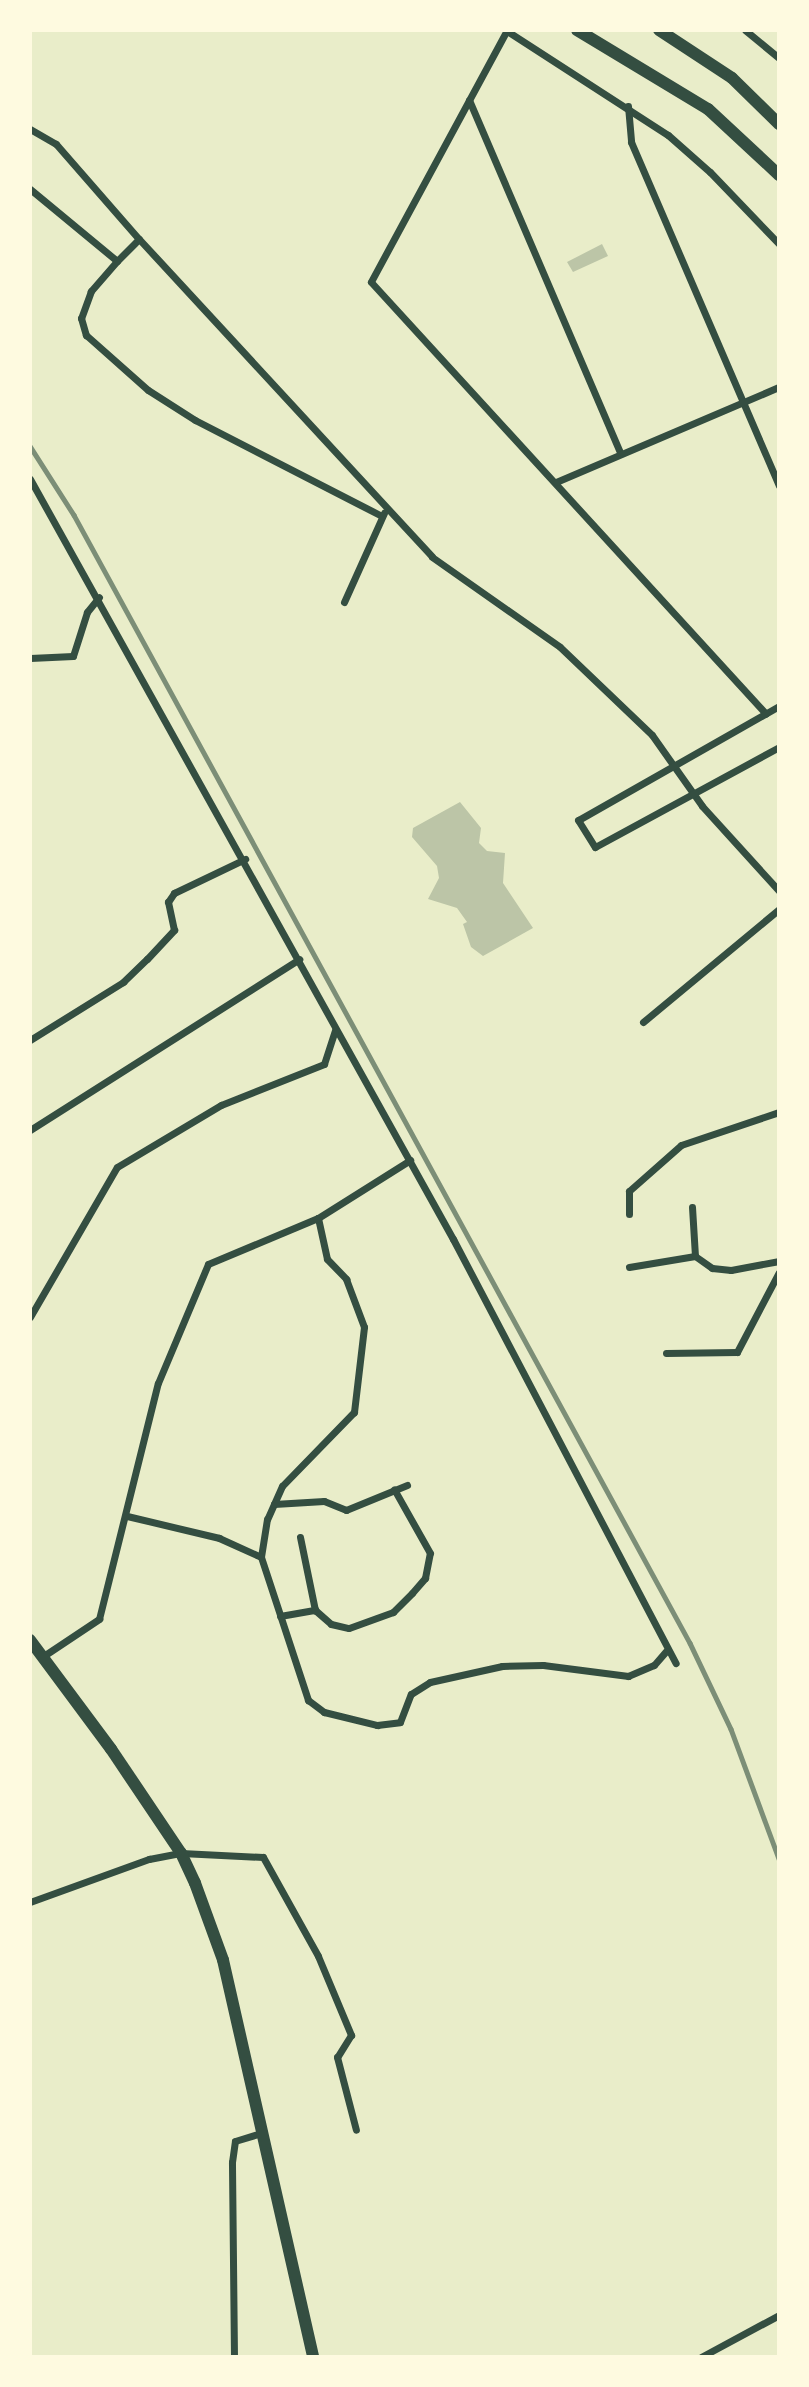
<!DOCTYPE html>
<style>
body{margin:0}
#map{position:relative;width:809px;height:2387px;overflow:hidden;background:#e9edc9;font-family:Helvetica,sans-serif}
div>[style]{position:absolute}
.building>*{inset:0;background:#bcc5a7}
.minor>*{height:7px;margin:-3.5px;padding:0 3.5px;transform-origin:3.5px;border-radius:3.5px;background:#344e41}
.primary>*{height:12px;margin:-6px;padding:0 6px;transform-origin:6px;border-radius:6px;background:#344e41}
.rail>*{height:4.5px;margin:-2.25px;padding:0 2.25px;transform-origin:2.25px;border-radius:2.25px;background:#7c8e77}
span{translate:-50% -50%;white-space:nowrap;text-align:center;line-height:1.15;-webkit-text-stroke:5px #fefae0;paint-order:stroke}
.frame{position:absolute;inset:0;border:32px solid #fefae0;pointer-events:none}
</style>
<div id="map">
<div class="building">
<div style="clip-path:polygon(602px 244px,608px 256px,573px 272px,567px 262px)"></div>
<div style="clip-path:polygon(460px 802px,481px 828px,479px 843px,487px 851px,505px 853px,503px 883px,533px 928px,483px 956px,471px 947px,463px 924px,467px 922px,457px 908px,428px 899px,439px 878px,437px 866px,412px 837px,413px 828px)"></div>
</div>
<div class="minor">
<div style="left:507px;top:30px;width:286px;rotate:118.4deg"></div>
<div style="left:371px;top:282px;width:585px;rotate:47.56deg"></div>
<div style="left:745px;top:30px;width:44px;rotate:39.5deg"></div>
<div style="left:507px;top:31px;width:192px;rotate:32.9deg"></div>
<div style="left:668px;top:135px;width:56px;rotate:41.4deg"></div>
<div style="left:710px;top:172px;width:100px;rotate:46.2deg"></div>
<div style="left:469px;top:100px;width:385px;rotate:66.8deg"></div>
<div style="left:628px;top:106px;width:36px;rotate:85deg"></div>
<div style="left:631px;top:142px;width:374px;rotate:66.7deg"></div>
<div style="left:30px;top:129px;width:30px;rotate:30deg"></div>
<div style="left:56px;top:144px;width:126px;rotate:48.9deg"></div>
<div style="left:30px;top:189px;width:113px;rotate:39.6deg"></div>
<div style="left:117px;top:261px;width:31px;rotate:-45deg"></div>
<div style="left:139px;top:239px;width:432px;rotate:47.3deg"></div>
<div style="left:432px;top:557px;width:156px;rotate:35.1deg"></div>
<div style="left:560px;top:647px;width:127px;rotate:43.7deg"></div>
<div style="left:652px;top:735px;width:87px;rotate:54.8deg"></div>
<div style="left:702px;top:806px;width:115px;rotate:47.8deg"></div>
<div style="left:117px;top:261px;width:40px;rotate:131deg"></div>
<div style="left:91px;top:291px;width:29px;rotate:110deg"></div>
<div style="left:81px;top:318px;width:18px;rotate:74deg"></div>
<div style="left:86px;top:335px;width:83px;rotate:41.6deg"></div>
<div style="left:148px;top:390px;width:56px;rotate:32.6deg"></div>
<div style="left:195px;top:420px;width:210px;rotate:27.2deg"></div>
<div style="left:30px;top:479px;width:870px;rotate:60.9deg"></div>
<div style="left:453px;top:1239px;width:479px;rotate:62.3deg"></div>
<div style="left:556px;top:482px;width:242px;rotate:-23.1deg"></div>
<div style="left:344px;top:602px;width:98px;rotate:-65.8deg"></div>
<div style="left:30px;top:658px;width:43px;rotate:-2.7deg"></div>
<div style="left:73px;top:656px;width:46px;rotate:-72.3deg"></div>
<div style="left:87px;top:612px;width:19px;rotate:-51deg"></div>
<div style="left:779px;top:706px;width:231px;rotate:150.4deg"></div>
<div style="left:578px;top:820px;width:32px;rotate:58deg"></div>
<div style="left:595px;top:847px;width:209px;rotate:-28.5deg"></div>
<div style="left:643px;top:1022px;width:177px;rotate:-39.7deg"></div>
<div style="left:30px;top:1040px;width:110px;rotate:-31.9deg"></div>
<div style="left:123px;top:982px;width:33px;rotate:-44deg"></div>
<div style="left:147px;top:959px;width:40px;rotate:-47deg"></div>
<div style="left:174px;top:930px;width:29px;rotate:-102deg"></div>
<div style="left:168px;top:902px;width:11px;rotate:-56deg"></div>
<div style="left:174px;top:893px;width:79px;rotate:-25.6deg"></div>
<div style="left:30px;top:1130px;width:319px;rotate:-32.4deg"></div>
<div style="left:692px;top:1207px;width:49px;rotate:86.5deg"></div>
<div style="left:629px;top:1214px;width:23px;rotate:-90deg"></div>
<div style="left:629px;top:1191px;width:69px;rotate:-41.5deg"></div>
<div style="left:681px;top:1145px;width:103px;rotate:-18.6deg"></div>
<div style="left:318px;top:1218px;width:42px;rotate:77.6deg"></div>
<div style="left:327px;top:1259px;width:28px;rotate:46deg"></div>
<div style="left:346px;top:1279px;width:51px;rotate:69.4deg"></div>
<div style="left:364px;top:1327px;width:86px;rotate:96.7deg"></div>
<div style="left:354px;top:1412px;width:103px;rotate:134.2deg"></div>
<div style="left:282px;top:1486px;width:36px;rotate:114deg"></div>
<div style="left:267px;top:1519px;width:38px;rotate:99deg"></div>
<div style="left:261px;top:1557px;width:151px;rotate:71.8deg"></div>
<div style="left:308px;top:1700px;width:20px;rotate:37deg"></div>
<div style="left:324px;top:1712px;width:55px;rotate:13.8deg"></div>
<div style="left:377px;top:1725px;width:23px;rotate:-7deg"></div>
<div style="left:400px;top:1722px;width:30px;rotate:-69deg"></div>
<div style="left:411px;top:1694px;width:22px;rotate:-32deg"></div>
<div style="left:430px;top:1682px;width:74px;rotate:-12.5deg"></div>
<div style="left:502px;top:1666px;width:41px;rotate:-1.4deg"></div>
<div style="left:543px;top:1665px;width:86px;rotate:7.4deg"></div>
<div style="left:628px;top:1676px;width:28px;rotate:-23deg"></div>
<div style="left:654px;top:1665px;width:18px;rotate:-49deg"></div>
<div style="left:629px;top:1267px;width:67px;rotate:-9.5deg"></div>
<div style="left:695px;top:1256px;width:21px;rotate:35deg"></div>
<div style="left:712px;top:1268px;width:19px;rotate:6deg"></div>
<div style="left:731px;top:1270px;width:49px;rotate:-10.6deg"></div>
<div style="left:30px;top:1317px;width:173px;rotate:-59.9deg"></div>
<div style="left:117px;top:1167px;width:121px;rotate:-30.8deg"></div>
<div style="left:221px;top:1105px;width:111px;rotate:-21.7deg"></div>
<div style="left:324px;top:1064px;width:36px;rotate:-72deg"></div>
<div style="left:666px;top:1353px;width:71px;rotate:-0.8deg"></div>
<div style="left:737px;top:1352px;width:90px;rotate:-62.3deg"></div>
<div style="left:274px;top:1504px;width:50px;rotate:-3.4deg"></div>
<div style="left:324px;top:1501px;width:24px;rotate:22deg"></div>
<div style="left:346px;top:1510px;width:66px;rotate:-22.3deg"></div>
<div style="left:127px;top:1516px;width:95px;rotate:13.4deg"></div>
<div style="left:219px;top:1538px;width:46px;rotate:24.3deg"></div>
<div style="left:300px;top:1537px;width:75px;rotate:78.4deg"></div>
<div style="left:280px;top:1616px;width:36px;rotate:-10deg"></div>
<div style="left:315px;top:1610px;width:21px;rotate:41deg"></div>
<div style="left:331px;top:1624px;width:18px;rotate:13deg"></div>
<div style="left:349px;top:1628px;width:47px;rotate:-20deg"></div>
<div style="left:393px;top:1612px;width:27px;rotate:-45deg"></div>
<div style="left:412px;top:1593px;width:20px;rotate:-49deg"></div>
<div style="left:425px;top:1578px;width:25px;rotate:-79deg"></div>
<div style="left:430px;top:1553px;width:73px;rotate:-119.4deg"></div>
<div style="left:42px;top:1657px;width:69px;rotate:-33.7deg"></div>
<div style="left:99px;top:1619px;width:243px;rotate:-76deg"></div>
<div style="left:158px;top:1383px;width:129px;rotate:-67.2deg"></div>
<div style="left:208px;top:1264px;width:119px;rotate:-22.7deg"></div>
<div style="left:318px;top:1218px;width:109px;rotate:-32.2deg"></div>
<div style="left:30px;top:1902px;width:127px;rotate:-19.9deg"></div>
<div style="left:149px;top:1859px;width:33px;rotate:-11deg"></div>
<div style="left:181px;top:1853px;width:82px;rotate:2.8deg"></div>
<div style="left:263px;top:1857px;width:113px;rotate:60.9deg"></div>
<div style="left:318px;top:1956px;width:86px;rotate:67.3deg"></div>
<div style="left:351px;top:2035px;width:26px;rotate:122deg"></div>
<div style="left:337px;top:2057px;width:75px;rotate:75.4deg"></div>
<div style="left:234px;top:2357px;width:195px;rotate:-90.6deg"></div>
<div style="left:232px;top:2162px;width:21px;rotate:-82deg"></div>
<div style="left:235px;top:2141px;width:27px;rotate:-17deg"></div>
<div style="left:701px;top:2357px;width:89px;rotate:-28.3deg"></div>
</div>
<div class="primary">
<div style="left:577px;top:30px;width:153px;rotate:31.1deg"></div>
<div style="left:708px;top:109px;width:97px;rotate:42.9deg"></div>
<div style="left:659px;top:30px;width:87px;rotate:33.3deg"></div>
<div style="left:732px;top:78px;width:66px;rotate:44.4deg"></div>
<div style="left:30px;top:1640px;width:136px;rotate:53.4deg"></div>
<div style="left:111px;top:1749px;width:125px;rotate:56.1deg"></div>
<div style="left:181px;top:1853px;width:33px;rotate:65deg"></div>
<div style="left:195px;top:1883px;width:82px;rotate:70deg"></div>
<div style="left:223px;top:1960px;width:407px;rotate:77.2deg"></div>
</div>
<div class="rail">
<div style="left:30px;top:446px;width:82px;rotate:57.5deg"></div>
<div style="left:74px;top:515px;width:1285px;rotate:61.36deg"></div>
<div style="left:690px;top:1643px;width:95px;rotate:64.5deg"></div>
<div style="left:731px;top:1729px;width:139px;rotate:69.7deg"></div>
</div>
<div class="frame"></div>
</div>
